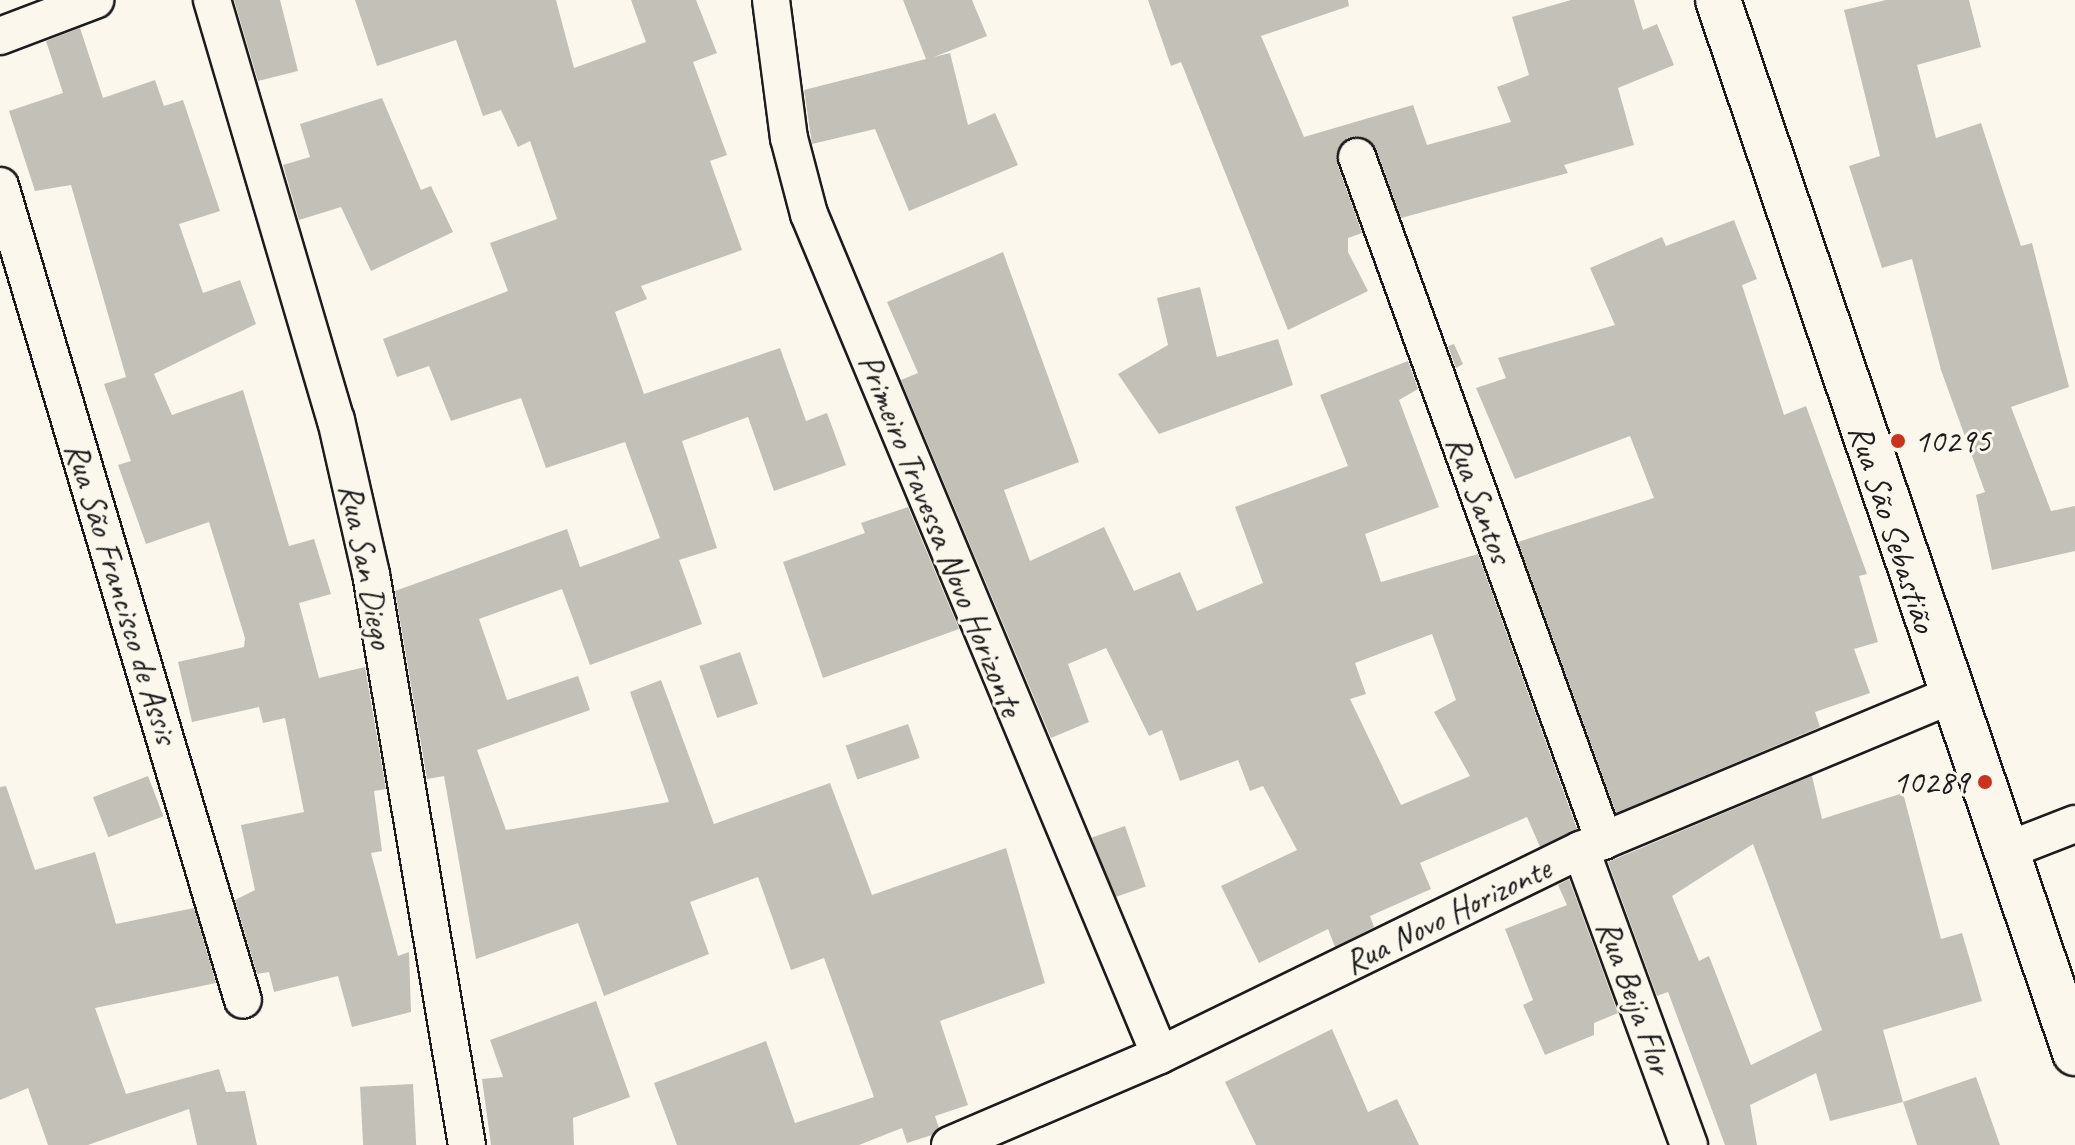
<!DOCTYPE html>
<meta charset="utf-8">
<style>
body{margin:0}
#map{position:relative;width:2075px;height:1145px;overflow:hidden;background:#fbf7ec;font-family:Caveat,sans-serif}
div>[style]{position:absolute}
.building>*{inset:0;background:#c3c0b8;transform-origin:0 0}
.roads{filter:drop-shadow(2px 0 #1c1c1c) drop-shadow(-2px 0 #1c1c1c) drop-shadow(0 2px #1c1c1c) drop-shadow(0 -2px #1c1c1c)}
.minor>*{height:36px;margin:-18px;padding:0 18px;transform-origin:18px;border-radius:18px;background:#fbf7ec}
.tertiary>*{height:44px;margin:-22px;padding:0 22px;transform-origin:22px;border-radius:22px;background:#fbf7ec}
.dots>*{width:22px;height:22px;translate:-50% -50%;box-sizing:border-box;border:4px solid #fbf7ec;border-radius:50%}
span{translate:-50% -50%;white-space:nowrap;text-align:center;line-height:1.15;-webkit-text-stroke:6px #fbf7ec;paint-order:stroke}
.poi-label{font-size:34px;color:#1c1c1c}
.left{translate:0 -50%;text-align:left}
.right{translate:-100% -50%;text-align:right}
.street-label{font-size:34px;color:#1c1c1c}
</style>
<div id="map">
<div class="building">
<div style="clip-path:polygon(234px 0,280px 0,298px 71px,258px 81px)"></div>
<div style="clip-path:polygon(355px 0,556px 0,574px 68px,646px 42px,631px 0,696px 0,717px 53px,693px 62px,727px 155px,710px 161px,742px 250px,641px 286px,647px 299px,615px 312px,644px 394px,780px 348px,806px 421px,827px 413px,846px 465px,774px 491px,748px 417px,682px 441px,717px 548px,679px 560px,702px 624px,590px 665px,562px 589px,479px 619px,507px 700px,578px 676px,590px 710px,477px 750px,506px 830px,669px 802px,630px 692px,661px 680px,714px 824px,830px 783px,872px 895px,1006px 848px,1045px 983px,940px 1021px,968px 1105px,935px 1116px,939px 1128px,932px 1135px,907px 1143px,902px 1128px,859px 1145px,677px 1145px,654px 1083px,766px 1041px,795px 1123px,874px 1097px,824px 958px,791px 970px,758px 877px,690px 902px,709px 954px,604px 996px,578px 923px,476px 959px,444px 776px,427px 779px,395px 591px,567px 529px,580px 567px,660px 538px,625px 442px,546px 468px,521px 398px,451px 421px,429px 366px,397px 377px,383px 339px,508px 291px,490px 243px,557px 219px,530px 141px,518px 147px,501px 110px,483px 116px,456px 40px,377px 66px)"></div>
<div style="clip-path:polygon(903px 0,972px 0,987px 36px,934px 57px,950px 53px,968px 125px,995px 113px,1018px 165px,909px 211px,875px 129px,812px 144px,804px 90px,926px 59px)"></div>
<div style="clip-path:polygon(1148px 0,1348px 0,1349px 6px,1261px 36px,1304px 137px,1413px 105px,1427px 145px,1511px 122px,1497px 87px,1529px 75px,1512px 17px,1571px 0,1634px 0,1643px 30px,1657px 24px,1674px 65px,1618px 88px,1634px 145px,1564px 165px,1568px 173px,1401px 218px,1376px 149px,1361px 137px,1349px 138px,1337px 163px,1362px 233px,1348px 238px,1348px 252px,1368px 291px,1288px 330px,1181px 62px,1171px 66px)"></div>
<div style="clip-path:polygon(1886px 0,1969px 0,1981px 47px,1917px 65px,1936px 138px,1981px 123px,2021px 246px,2032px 243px,2069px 387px,2011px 407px,2051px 511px,2075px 506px,2075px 551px,1992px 570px,1976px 495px,1985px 492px,1941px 370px,1912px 259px,1882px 268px,1849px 166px,1880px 156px,1844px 10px)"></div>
<div style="clip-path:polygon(80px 28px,103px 98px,155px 80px,164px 106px,183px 100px,220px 211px,179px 224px,203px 293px,240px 280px,256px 324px,154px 374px,172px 415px,243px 390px,289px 546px,314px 539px,331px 594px,299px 603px,319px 678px,365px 667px,386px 789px,374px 791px,382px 851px,371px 853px,398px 956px,409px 952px,411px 1012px,352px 1027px,338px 976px,274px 992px,269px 972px,257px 974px,235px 900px,255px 890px,241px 825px,304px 812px,285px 718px,263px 723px,259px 707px,192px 722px,178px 662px,244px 647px,245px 638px,209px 522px,146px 544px,118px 465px,131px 461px,104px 384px,126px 377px,71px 185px,35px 191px,9px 111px,63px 93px,46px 41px)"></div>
<div style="clip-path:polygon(382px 98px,421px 190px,431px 186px,453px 232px,371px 271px,341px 207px,299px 220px,283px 165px,310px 157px,300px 124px)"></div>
<div style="clip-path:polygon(1734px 220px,1757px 279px,1742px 285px,1784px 415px,1806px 406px,1867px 574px,1859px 576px,1878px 642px,1854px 649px,1870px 693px,1815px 712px,1820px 727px,1616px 813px,1518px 542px,1654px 498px,1630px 436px,1515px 479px,1476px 388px,1506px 378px,1498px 358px,1615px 325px,1590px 268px,1662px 237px,1666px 246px)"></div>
<div style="clip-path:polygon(evenodd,1003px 252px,1079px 462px,1004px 490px,1030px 561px,1104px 527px,1134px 591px,1180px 572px,1197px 611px,1263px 583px,1235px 507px,1348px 466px,1320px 395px,1408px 361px,1418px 389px,1399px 400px,1439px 507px,1365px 534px,1381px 582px,1478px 554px,1577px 829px,1540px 847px,1527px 817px,1420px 863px,1431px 889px,1370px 916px,1374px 927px,1335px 947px,1328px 929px,1259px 963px,1221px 886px,1297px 850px,1263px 786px,1250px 791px,1238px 760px,1180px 781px,1162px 730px,1149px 736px,1106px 648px,1068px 664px,1089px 722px,1051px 738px,901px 380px,918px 373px,887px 302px,1003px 252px,1432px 634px,1456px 700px,1434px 712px,1470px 776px,1401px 805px,1350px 699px,1366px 694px,1355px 663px,1432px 634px)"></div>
<div style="clip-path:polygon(1200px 287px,1217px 357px,1278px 339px,1293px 385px,1159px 434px,1118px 374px,1168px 345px,1157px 298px)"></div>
<div style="clip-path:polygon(1454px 344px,1463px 364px,1456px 368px,1448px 346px)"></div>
<div style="clip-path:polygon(908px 507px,959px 629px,823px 678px,783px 562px,865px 533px,861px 523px)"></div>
<div style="left:740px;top:652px;width:55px;height:43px;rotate:71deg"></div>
<div style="left:908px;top:724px;width:36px;height:66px;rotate:71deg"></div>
<div style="left:148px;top:776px;width:43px;height:59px;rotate:69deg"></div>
<div style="clip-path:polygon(evenodd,1812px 776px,1822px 819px,1903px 793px,1941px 939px,1962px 933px,1982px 1001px,1883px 1030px,1903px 1102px,1830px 1121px,1816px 1073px,1750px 1105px,1757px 1145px,1725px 1145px,1668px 992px,1657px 996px,1608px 862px,1812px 776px,1753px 844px,1822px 1030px,1751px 1065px,1709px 956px,1699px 961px,1672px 896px,1753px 844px)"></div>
<div style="clip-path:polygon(6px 786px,35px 870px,95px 852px,116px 924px,194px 908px,216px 983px,95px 1008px,126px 1094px,219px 1069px,226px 1092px,245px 1091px,257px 1145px,197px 1145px,189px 1109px,88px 1145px,48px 1145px,28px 1088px,0 1100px,0 787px)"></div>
<div style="left:1125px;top:826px;width:64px;height:35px;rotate:71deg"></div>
<div style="clip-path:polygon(1569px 879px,1618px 1013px,1594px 1023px,1594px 1035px,1545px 1055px,1523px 1005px,1533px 1000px,1505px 929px,1567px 905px,1558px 885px)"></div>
<div style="clip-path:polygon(596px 1001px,630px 1097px,573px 1118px,574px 1145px,491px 1145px,482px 1079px,503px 1077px,490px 1040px)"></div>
<div style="clip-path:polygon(1332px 1029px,1368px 1112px,1397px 1099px,1419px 1145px,1256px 1145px,1225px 1082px)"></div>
<div style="clip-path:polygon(1976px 1077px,2000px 1145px,1917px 1145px,1903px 1102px)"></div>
<div style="left:413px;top:1084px;width:61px;height:53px;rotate:87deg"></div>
</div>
<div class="roads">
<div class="minor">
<div style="left:212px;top:0;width:438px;rotate:73.6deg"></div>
<div style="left:336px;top:420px;width:158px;rotate:77.2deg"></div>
<div style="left:371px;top:574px;width:579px;rotate:80.46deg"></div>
<div style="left:771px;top:0;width:139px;rotate:82.6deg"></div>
<div style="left:789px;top:138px;width:79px;rotate:75.3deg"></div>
<div style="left:809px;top:214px;width:911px;rotate:67.35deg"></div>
<div style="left:0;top:36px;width:102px;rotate:-20.8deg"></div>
<div style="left:1357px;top:157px;width:727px;rotate:70.14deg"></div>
<div style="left:0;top:186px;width:849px;rotate:73.38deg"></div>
<div style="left:1581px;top:850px;width:314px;rotate:69.9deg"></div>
<div style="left:2003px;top:852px;width:77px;rotate:-21.3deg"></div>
<div style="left:950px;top:1145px;width:228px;rotate:-23.2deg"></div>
<div style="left:1160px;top:1055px;width:468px;rotate:-26deg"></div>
<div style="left:1581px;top:850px;width:399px;rotate:-22.7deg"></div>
</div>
<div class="tertiary">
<div style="left:1718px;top:0;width:1112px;rotate:71.27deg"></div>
</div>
</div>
<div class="dots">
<div style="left:1898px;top:441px;background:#c8321e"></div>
<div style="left:1985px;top:782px;background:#c8321e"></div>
</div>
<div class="poi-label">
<span class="left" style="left:1914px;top:441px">10295</span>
<span class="right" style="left:1969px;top:782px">10289</span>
</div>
<div class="street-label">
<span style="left:1480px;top:499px;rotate:70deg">Rua Santos</span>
<span style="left:1893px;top:528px;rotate:72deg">Rua São Sebastião</span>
<span style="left:941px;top:535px;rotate:68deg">Primeiro Travessa Novo Horizonte</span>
<span style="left:367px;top:566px;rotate:79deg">Rua San Diego</span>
<span style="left:122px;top:593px;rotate:73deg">Rua São Francisco de Assis</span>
<span style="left:1447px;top:915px;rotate:-26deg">Rua Novo Horizonte</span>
<span style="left:1635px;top:997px;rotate:70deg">Rua Beija Flor</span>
</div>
</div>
